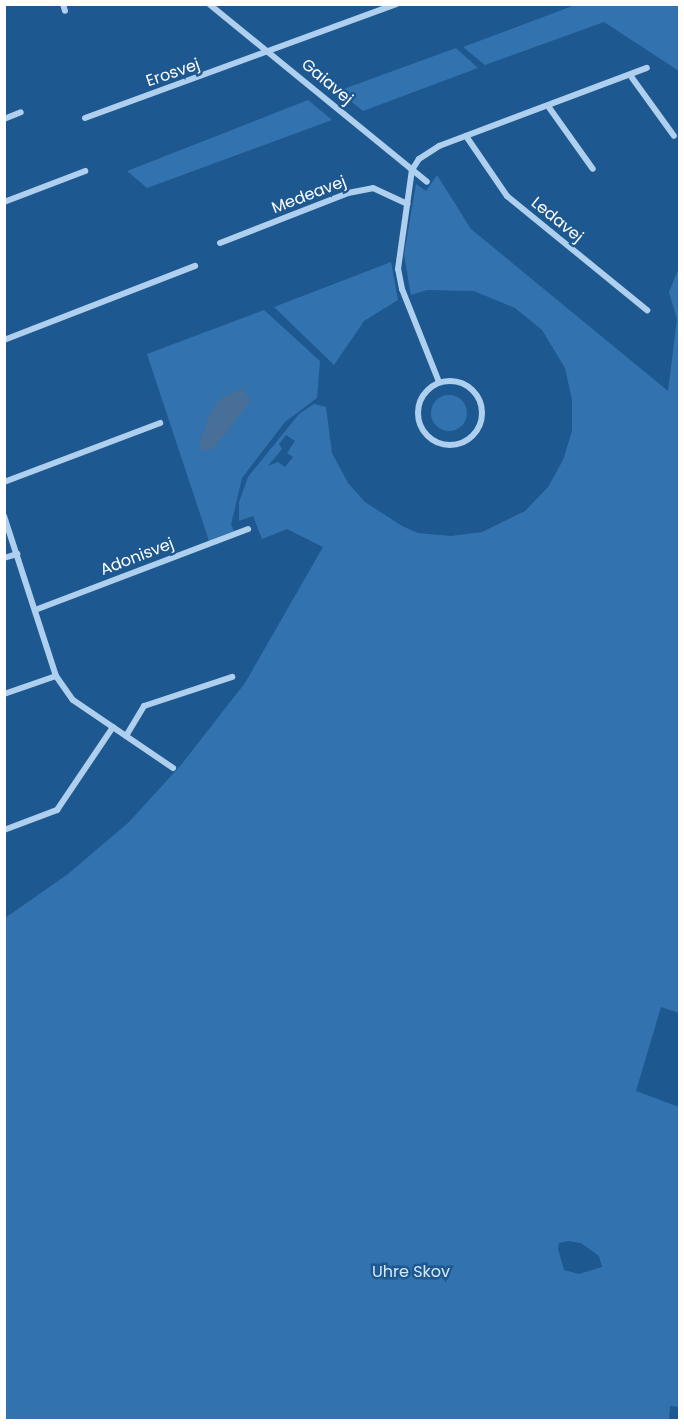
<!DOCTYPE html>
<style>
body{margin:0}
#map{position:relative;width:684px;height:1425px;overflow:hidden;background:#1e5890;font-family:Poppins,sans-serif}
div>[style]{position:absolute}
.green>*{inset:0;background:#3272ae}
.round{border-radius:50%}
.water>*{inset:0;background:#476f97}
.minor>*{height:6px;margin:-3px;padding:0 3px;transform-origin:3px;border-radius:3px;background:#aecfed}
.minor>.ring{margin:-3px;padding:0;box-sizing:content-box;background:none;border:6px solid #aecfed;border-radius:50%}
span{translate:-50% -50%;white-space:nowrap;text-align:center;line-height:1.15;-webkit-text-stroke:5px #1e5890;paint-order:stroke}
.street-label{font-size:16px;color:#fff}
.park-label{font-size:16px;color:#d4e8fa}
.frame{position:absolute;inset:0;border:6px solid #fff;pointer-events:none}
</style>
<div id="map">
<div class="green">
<div style="clip-path:polygon(575px 5px,679px 5px,679px 71px,604px 22px,485px 65px,463px 47px)"></div>
<div style="clip-path:polygon(456px 48px,478px 68px,363px 111px,338px 91px)"></div>
<div style="clip-path:polygon(308px 100px,332px 120px,147px 188px,127px 171px)"></div>
<div style="clip-path:polygon(evenodd,437px 175px,471px 229px,668px 391px,677px 319px,669px 292px,679px 268px,679px 1013px,661px 1007px,636px 1091px,679px 1107px,679px 1407px,670px 1406px,669px 1420px,5px 1420px,5px 918px,68px 874px,129px 822px,181px 765px,245px 683px,323px 547px,287px 529px,262px 539px,253px 516px,239px 521px,239px 502px,248px 477px,299px 414px,314px 404px,326px 407px,332px 453px,348px 483px,365px 502px,402px 526px,418px 533px,451px 536px,482px 532px,525px 511px,548px 487px,563px 460px,572px 431px,572px 400px,565px 368px,542px 330px,515px 308px,474px 291px,427px 290px,411px 295px,404px 255px,416px 184px,426px 191px,437px 175px,286px 435px,295px 441px,287px 453px,293px 457px,285px 467px,278px 462px,268px 466px,282px 449px,279px 444px,286px 435px,437px 175px,568px 1241px,581px 1243px,599px 1256px,602px 1267px,579px 1274px,564px 1270px,558px 1249px,559px 1243px,568px 1241px)"></div>
<div style="clip-path:polygon(391px 262px,398px 300px,364px 321px,334px 365px,274px 307px)"></div>
<div style="clip-path:polygon(264px 310px,320px 361px,317px 398px,285px 422px,242px 478px,231px 525px,234px 531px,209px 541px,147px 354px)"></div>
<div class="round" style="left:431px;top:395px;width:36px;height:36px"></div>
</div>
<div class="water">
<div style="clip-path:polygon(242px 388px,251px 401px,214px 448px,204px 451px,200px 447px,201px 438px,209px 416px,219px 399px)"></div>
</div>
<div class="minor">
<div style="left:63px;top:4px;width:7px;rotate:74deg"></div>
<div style="left:209px;top:4px;width:281px;rotate:39.2deg"></div>
<div style="left:630px;top:75px;width:75px;rotate:54.2deg"></div>
<div style="left:548px;top:106px;width:77px;rotate:54.5deg"></div>
<div style="left:85px;top:118px;width:332px;rotate:-20.1deg"></div>
<div style="left:4px;top:119px;width:18px;rotate:-22deg"></div>
<div style="left:466px;top:136px;width:73px;rotate:55.7deg"></div>
<div style="left:507px;top:196px;width:181px;rotate:39.2deg"></div>
<div style="left:4px;top:202px;width:87px;rotate:-20.9deg"></div>
<div style="left:220px;top:243px;width:137px;rotate:-21.3deg"></div>
<div style="left:348px;top:193px;width:25px;rotate:-11deg"></div>
<div style="left:373px;top:188px;width:38px;rotate:25deg"></div>
<div style="left:4px;top:340px;width:205px;rotate:-21.2deg"></div>
<div class="ring" style="left:418px;top:381px;width:58px;height:58px"></div>
<div style="left:439px;top:382px;width:100px;rotate:-111.7deg"></div>
<div style="left:402px;top:289px;width:20px;rotate:-101deg"></div>
<div style="left:398px;top:269px;width:100px;rotate:-82deg"></div>
<div style="left:412px;top:170px;width:13px;rotate:-58deg"></div>
<div style="left:419px;top:159px;width:24px;rotate:-33deg"></div>
<div style="left:439px;top:146px;width:222px;rotate:-20.6deg"></div>
<div style="left:4px;top:482px;width:167px;rotate:-20.7deg"></div>
<div style="left:4px;top:516px;width:168px;rotate:72deg"></div>
<div style="left:56px;top:676px;width:29px;rotate:55deg"></div>
<div style="left:73px;top:700px;width:121px;rotate:34.2deg"></div>
<div style="left:4px;top:558px;width:14px;rotate:-17deg"></div>
<div style="left:35px;top:610px;width:228px;rotate:-20.8deg"></div>
<div style="left:4px;top:694px;width:55px;rotate:-19.1deg"></div>
<div style="left:126px;top:736px;width:35px;rotate:-59deg"></div>
<div style="left:144px;top:706px;width:93px;rotate:-18.2deg"></div>
<div style="left:4px;top:830px;width:57px;rotate:-20.7deg"></div>
<div style="left:57px;top:810px;width:100px;rotate:-56deg"></div>
</div>
<div class="street-label">
<span style="left:173px;top:73px;rotate:-19deg">Erosvej</span>
<span style="left:327px;top:82px;rotate:40deg">Gaiavej</span>
<span style="left:309px;top:195px;rotate:-21deg">Medeavej</span>
<span style="left:557px;top:220px;rotate:39deg">Ledavej</span>
<span style="left:137px;top:557px;rotate:-21deg">Adonisvej</span>
</div>
<div class="park-label">
<span style="left:411px;top:1272px">Uhre Skov</span>
</div>
<div class="frame"></div>
</div>
